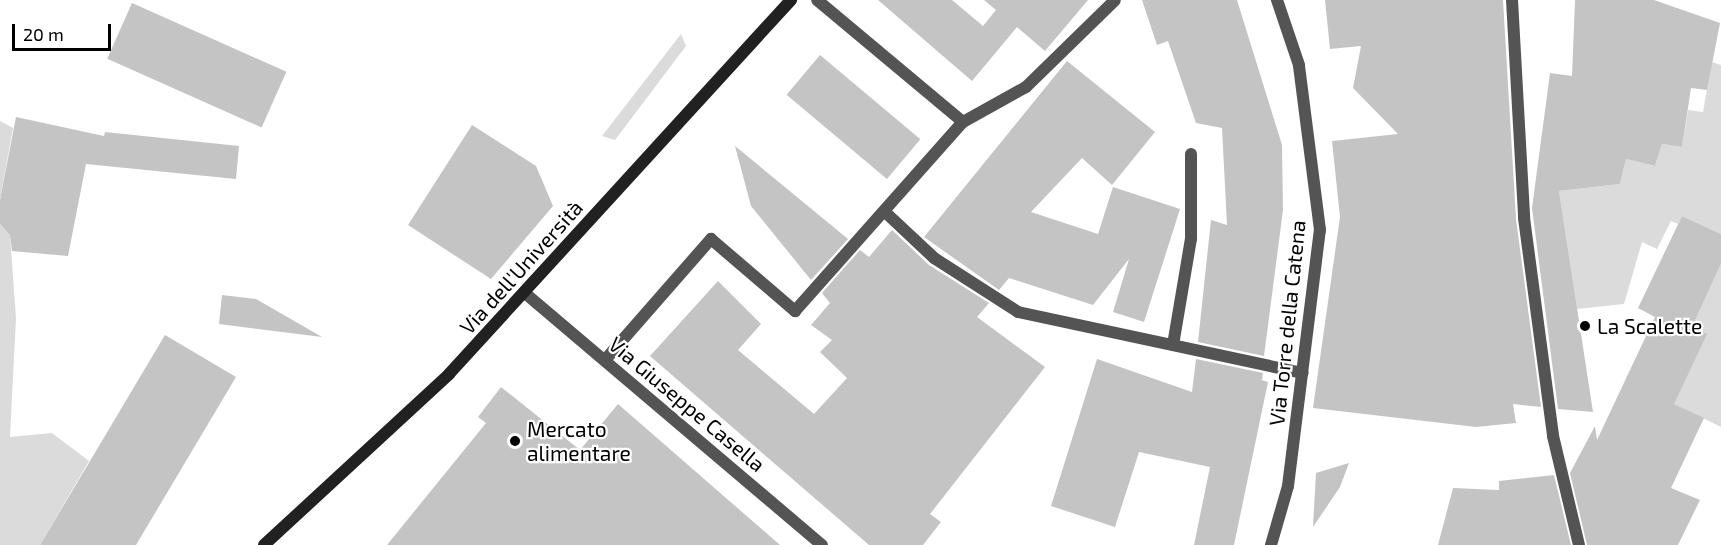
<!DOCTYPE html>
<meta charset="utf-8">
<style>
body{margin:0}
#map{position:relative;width:1721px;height:545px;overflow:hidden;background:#fff;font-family:"Exo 2",sans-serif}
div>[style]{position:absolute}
.green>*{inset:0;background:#dbdbdb}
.building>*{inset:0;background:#c4c4c4;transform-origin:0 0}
.street>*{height:12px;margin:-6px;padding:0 6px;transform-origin:6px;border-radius:6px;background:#545454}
.secondary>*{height:12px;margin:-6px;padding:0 6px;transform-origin:6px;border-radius:6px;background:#212121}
.dots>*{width:16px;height:16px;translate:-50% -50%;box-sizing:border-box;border:3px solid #fff;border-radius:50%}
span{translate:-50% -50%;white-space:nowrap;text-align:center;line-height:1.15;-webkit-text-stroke:4.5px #fff;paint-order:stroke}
.street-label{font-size:21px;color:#000}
.poi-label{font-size:21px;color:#000}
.left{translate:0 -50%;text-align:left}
.scale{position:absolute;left:12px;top:24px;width:99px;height:27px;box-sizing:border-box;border:3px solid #000;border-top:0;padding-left:8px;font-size:18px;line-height:21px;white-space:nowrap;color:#000;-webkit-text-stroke:4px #fff;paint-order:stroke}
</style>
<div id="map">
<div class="green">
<div style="clip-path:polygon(681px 34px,686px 46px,615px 140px,602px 136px)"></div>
<div style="clip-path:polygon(1712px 62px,1721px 65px,1721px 234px,1682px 216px,1678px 224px,1671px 221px,1657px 249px,1642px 242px,1624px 304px,1577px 309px,1559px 191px,1620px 184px,1626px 159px,1655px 166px,1662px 144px,1682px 147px,1688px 110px,1703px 112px)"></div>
<div style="clip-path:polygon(0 121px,13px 128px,0 200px)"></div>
<div style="clip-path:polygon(0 224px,10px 235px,16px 318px,10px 437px,52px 433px,89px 461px,40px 545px,0 545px)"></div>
<div style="clip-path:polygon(1721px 264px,1721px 427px,1674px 404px,1692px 327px)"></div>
</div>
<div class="building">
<div style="clip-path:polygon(878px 0,952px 0,983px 26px,996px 10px,984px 0,1088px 0,1045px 51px,1017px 27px,972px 81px)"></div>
<div style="clip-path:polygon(1142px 0,1237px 0,1282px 145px,1283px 210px,1264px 356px,1198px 342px,1211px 220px,1227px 225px,1222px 128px,1196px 123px,1168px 41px,1157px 45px)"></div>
<div style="clip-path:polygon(1325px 0,1503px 0,1516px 219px,1541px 407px,1513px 404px,1516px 423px,1476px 427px,1313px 408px,1340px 217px,1332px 141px,1398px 134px,1353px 88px,1361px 46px,1330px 49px)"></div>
<div style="clip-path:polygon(1575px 0,1654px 0,1720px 23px,1707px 90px,1691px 88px,1682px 147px,1662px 144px,1655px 166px,1626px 159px,1620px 184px,1559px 191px,1593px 412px,1558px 409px,1532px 208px,1550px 73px,1572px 76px)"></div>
<div style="left:132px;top:3px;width:169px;height:61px;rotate:24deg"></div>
<div style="left:820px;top:55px;width:131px;height:52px;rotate:40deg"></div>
<div style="clip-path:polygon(1067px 61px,1155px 132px,1112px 185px,1082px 158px,1031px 212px,1098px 234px,1113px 187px,1180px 209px,1144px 322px,1113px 312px,1129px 259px,1093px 305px,1009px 278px,999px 290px,924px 237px)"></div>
<div style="clip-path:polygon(16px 117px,104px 136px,105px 132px,239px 146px,236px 179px,86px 164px,68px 256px,12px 251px,10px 235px,0 224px,0 200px)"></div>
<div style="clip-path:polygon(472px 125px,536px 166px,553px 206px,491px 279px,408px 225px)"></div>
<div style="clip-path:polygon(735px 146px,848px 239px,811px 280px,751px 206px)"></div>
<div style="clip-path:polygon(1682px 216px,1721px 234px,1721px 264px,1692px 327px,1707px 334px,1674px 404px,1704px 418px,1671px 488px,1700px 500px,1678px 545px,1587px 545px,1570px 473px,1595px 426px,1597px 440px,1655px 317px,1638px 308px)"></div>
<div style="clip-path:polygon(892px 230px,929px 265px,989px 303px,977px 317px,1045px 367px,930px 514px,941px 522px,923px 545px,869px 545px,650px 356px,718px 281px,761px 324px,738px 350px,814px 414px,847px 378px,820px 352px,832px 340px,811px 325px,830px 303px,822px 293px,860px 250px,869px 257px)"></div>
<div style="clip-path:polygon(222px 295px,256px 299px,322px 337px,219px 324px)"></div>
<div style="clip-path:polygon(165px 335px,236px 377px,136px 545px,40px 545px)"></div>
<div style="clip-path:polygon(1097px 359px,1192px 392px,1196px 359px,1263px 373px,1262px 380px,1268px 382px,1234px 545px,1194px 545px,1210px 467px,1139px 452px,1115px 527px,1051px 506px)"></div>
<div style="clip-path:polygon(501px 387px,580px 450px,618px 404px,780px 545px,387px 545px,486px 423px,478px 417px)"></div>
<div style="clip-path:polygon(1349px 463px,1340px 487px,1313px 527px,1316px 473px)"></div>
<div style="clip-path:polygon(1554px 475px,1571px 545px,1438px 545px,1453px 488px,1499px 490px,1499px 481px)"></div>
</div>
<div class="street">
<div style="left:1512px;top:0;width:218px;rotate:86.8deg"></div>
<div style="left:1524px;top:218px;width:220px;rotate:82.4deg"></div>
<div style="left:1553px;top:436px;width:112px;rotate:76.6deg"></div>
<div style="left:963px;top:122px;width:72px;rotate:-29.1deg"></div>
<div style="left:1026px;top:87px;width:124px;rotate:-44.3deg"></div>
<div style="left:884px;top:211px;width:69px;rotate:43.2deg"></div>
<div style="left:934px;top:258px;width:100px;rotate:32.7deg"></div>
<div style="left:1018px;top:312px;width:291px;rotate:12.1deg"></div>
<div style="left:526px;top:294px;width:388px;rotate:40.3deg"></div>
<div style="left:1173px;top:345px;width:108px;rotate:-80.4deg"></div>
<div style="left:1191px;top:239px;width:85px;rotate:-90deg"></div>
<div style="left:605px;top:360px;width:161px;rotate:-48.8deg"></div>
<div style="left:711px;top:239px;width:111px;rotate:40.6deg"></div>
<div style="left:795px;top:311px;width:253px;rotate:-48.4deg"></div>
<div style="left:963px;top:122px;width:190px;rotate:-140.1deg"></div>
<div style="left:1271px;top:545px;width:61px;rotate:-73.9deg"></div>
<div style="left:1288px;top:486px;width:258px;rotate:-82.9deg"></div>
<div style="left:1320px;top:230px;width:166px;rotate:-97.3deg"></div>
<div style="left:1299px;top:65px;width:69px;rotate:-108.7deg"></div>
</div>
<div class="secondary">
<div style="left:264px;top:545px;width:252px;rotate:-42.7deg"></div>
<div style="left:449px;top:374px;width:507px;rotate:-47.56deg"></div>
</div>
<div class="dots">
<div style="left:1585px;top:326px;background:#000"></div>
<div style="left:515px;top:441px;background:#000"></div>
</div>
<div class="street-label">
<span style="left:521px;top:267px;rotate:-48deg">Via dell'Università</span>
<span style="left:1287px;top:323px;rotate:-84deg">Via Torre della Catena</span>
<span style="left:687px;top:404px;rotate:40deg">Via Giuseppe Casella</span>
</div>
<div class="poi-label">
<span class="left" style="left:1597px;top:326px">La Scalette</span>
<span class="left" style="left:527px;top:441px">Mercato<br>alimentare</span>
</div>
<div class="scale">20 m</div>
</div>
